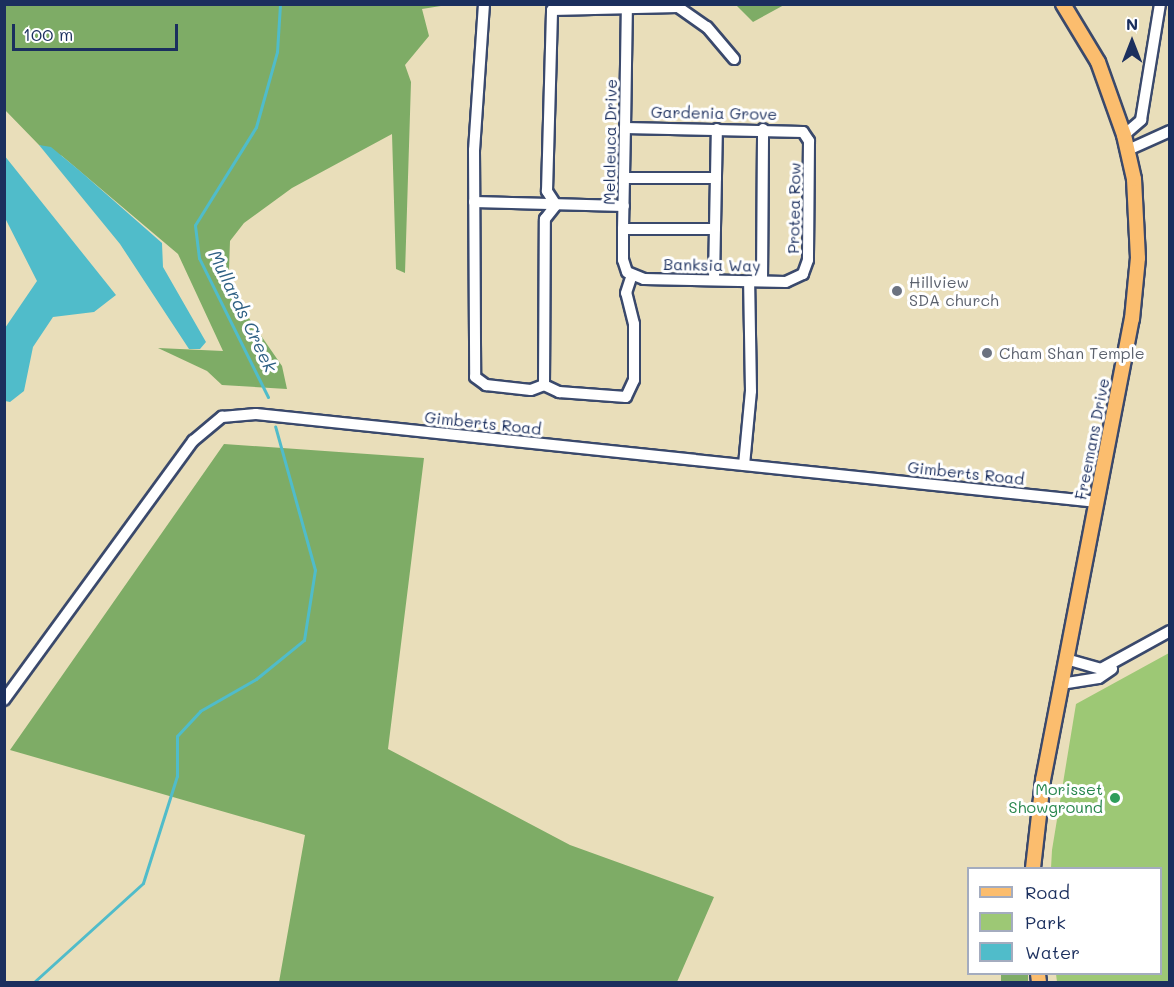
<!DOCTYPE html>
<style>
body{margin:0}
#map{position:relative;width:1174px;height:987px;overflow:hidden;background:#e9deba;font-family:Mali,sans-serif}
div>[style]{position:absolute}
.green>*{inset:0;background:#9dc875}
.forest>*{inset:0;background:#7eac66;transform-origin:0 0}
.water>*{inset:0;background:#50bcca}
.stream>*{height:3px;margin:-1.5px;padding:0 1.5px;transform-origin:1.5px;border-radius:1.5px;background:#50bcca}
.roads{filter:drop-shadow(2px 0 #3a496c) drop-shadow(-2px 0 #3a496c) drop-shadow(0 2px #3a496c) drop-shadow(0 -2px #3a496c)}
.minor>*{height:10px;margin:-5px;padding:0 5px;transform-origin:5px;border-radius:5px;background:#fff}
.major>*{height:14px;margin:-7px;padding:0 7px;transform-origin:7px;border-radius:7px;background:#fbbd6e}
.dots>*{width:16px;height:16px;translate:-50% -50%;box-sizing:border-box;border:3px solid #fff;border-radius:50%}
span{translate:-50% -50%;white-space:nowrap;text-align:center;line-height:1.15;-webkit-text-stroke:6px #fff;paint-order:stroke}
.street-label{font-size:16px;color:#1b2f5e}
.worship-label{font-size:16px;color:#5b616d}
.left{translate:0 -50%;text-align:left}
.leisure-label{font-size:16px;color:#27864d}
.right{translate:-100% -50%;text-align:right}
.water-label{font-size:18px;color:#2e6084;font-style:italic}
.frame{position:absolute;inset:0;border:6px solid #1b2f5e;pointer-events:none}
.legend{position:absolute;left:967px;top:867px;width:195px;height:108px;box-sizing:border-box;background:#fff;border:2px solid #a4acbf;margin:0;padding:8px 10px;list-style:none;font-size:18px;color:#1b2f5e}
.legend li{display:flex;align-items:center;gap:12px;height:30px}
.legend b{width:30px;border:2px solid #a4acbf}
.north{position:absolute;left:1102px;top:12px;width:60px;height:60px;-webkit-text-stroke:4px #fff;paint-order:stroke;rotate:0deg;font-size:16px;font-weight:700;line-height:24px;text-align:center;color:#1b2f5e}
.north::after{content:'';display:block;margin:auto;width:21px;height:27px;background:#1b2f5e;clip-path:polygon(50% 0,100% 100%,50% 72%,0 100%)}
.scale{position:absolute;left:12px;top:24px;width:166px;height:27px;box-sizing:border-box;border:3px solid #1b2f5e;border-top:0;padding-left:8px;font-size:18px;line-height:21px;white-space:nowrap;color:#1b2f5e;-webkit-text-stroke:4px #fff;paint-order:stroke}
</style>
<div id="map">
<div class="green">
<div style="clip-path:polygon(1169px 653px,1169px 982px,1057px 982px,1056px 974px,1160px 974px,1160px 868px,1051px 868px,1052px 850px,1076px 704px)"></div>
</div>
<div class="forest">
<div style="clip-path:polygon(4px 5px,447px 5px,422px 9px,429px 36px,405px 65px,411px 82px,405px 273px,396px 269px,392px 134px,292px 188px,244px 223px,230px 241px,229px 270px,242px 308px,282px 366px,287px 389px,222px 385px,207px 371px,158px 348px,223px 351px,178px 254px,62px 156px,39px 145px,5px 110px)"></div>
<div style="clip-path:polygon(736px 5px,784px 5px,753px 22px)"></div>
<div style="clip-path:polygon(224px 444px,424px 458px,388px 749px,570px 845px,714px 897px,677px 982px,279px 982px,305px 835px,10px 750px)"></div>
<div style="left:1001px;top:974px;width:27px;height:8px"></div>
</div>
<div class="water">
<div style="clip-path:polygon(39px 145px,51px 147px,80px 171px,162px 243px,163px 267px,206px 342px,200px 349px,189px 349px,120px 244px)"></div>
<div style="clip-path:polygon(4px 155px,116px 295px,94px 312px,53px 317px,33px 347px,24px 391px,10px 402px,5px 401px,5px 328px,37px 281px,5px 218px)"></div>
</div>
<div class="stream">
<div style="left:268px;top:397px;width:155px;rotate:-116.4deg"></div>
<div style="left:199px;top:258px;width:33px;rotate:-97deg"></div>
<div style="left:195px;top:225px;width:115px;rotate:-58.1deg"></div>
<div style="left:256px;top:127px;width:78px;rotate:-74.4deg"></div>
<div style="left:277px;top:52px;width:48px;rotate:-86.4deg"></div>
<div style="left:34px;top:982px;width:147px;rotate:-42.2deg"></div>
<div style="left:143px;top:883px;width:112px;rotate:-72.4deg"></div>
<div style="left:177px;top:776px;width:40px;rotate:-90deg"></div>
<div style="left:177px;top:736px;width:34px;rotate:-47deg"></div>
<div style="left:200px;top:711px;width:64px;rotate:-29.7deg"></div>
<div style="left:256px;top:679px;width:62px;rotate:-39.1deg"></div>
<div style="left:304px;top:640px;width:71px;rotate:-81.1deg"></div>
<div style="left:315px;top:570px;width:149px;rotate:-105.5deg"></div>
</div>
<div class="roads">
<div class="minor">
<div style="left:484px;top:4px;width:146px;rotate:93.9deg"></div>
<div style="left:474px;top:150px;width:227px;rotate:89.7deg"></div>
<div style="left:475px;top:377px;width:14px;rotate:36deg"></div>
<div style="left:486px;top:385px;width:45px;rotate:6.3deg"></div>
<div style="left:531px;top:390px;width:14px;rotate:-21deg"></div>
<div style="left:544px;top:385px;width:17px;rotate:25deg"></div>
<div style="left:559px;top:392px;width:67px;rotate:4.3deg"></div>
<div style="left:626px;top:397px;width:19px;rotate:-65deg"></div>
<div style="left:634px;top:380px;width:56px;rotate:-90deg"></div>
<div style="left:634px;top:324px;width:32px;rotate:-104deg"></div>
<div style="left:626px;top:293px;width:19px;rotate:-72deg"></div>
<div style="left:625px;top:128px;width:178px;rotate:1.3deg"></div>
<div style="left:803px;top:132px;width:11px;rotate:56deg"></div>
<div style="left:809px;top:141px;width:119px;rotate:90.5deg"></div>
<div style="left:808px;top:260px;width:15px;rotate:110deg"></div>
<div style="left:803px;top:274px;width:19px;rotate:155deg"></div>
<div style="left:786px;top:282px;width:142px;rotate:-178.8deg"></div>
<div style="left:644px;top:279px;width:18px;rotate:-158deg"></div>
<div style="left:627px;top:272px;width:13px;rotate:-108deg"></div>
<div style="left:623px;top:260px;width:31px;rotate:-90deg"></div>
<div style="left:623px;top:229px;width:101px;rotate:-88.9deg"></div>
<div style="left:625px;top:128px;width:121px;rotate:-89.1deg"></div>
<div style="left:1124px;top:135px;width:23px;rotate:-41deg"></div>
<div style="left:1141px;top:120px;width:118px;rotate:-80.7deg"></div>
<div style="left:1128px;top:150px;width:46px;rotate:-24.3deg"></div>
<div style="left:624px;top:178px;width:92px"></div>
<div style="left:474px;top:202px;width:150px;rotate:1.5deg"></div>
<div style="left:556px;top:205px;width:17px;rotate:-123deg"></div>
<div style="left:547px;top:191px;width:181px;rotate:-88.4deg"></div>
<div style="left:552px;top:10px;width:126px;rotate:-1.4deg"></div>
<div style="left:678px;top:7px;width:35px;rotate:35deg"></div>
<div style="left:707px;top:27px;width:42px;rotate:49.8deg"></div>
<div style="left:623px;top:229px;width:92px"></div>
<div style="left:714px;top:280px;width:151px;rotate:-88.9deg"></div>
<div style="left:762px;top:281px;width:152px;rotate:-89.6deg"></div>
<div style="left:544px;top:385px;width:166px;rotate:-89.7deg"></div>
<div style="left:545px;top:219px;width:18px;rotate:-52deg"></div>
<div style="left:744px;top:465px;width:74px;rotate:-84.6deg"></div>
<div style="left:751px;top:391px;width:110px;rotate:-91deg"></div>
<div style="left:1066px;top:659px;width:36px;rotate:16deg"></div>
<div style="left:1101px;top:669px;width:79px;rotate:-28.8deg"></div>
<div style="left:1061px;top:684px;width:38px;rotate:-9deg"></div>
<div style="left:1099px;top:678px;width:16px;rotate:-35deg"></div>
<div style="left:4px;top:700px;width:321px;rotate:-53.9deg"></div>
<div style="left:193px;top:441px;width:38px;rotate:-40deg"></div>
<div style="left:222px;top:417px;width:34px;rotate:-5deg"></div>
<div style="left:256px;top:414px;width:846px;rotate:5.97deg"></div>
</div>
<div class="major">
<div style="left:1033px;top:868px;width:89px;rotate:-83.5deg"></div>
<div style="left:1043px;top:780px;width:470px;rotate:-79.1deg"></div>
<div style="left:1132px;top:319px;width:61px;rotate:-84.4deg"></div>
<div style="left:1138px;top:258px;width:79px;rotate:-92.9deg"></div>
<div style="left:1134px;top:179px;width:45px;rotate:-102.8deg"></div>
<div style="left:1124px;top:135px;width:77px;rotate:-109.6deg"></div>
<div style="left:1098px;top:62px;width:68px;rotate:-121.1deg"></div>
<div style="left:1038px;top:974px;width:8px;rotate:83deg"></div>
</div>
</div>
<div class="dots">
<div style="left:897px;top:291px;background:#6b7280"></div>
<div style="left:987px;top:353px;background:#6b7280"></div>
<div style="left:1115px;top:798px;background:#2e9e5b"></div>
</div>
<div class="street-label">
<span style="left:714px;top:113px;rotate:1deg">Gardenia Grove</span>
<span style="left:610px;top:142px;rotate:-89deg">Melaleuca Drive</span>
<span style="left:794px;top:208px;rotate:-89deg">Protea Row</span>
<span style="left:712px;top:265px;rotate:1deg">Banksia Way</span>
<span style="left:483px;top:423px;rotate:6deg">Gimberts Road</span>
<span style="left:1092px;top:439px;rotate:-79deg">Freemans Drive</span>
<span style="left:966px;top:473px;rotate:6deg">Gimberts Road</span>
</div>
<div class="worship-label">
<span class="left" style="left:909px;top:291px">Hillview<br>SDA church</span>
<span class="left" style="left:999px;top:353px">Cham Shan Temple</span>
</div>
<div class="leisure-label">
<span class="right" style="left:1103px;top:798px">Morisset<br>Showground</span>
</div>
<div class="water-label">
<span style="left:243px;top:311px;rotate:64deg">Mullards Creek</span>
</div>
<div class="frame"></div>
<ul class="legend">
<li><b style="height:8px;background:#fbbd6e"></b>Road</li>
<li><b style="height:16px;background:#9dc875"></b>Park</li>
<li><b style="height:16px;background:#50bcca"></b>Water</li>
</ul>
<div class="north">N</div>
<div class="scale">100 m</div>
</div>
